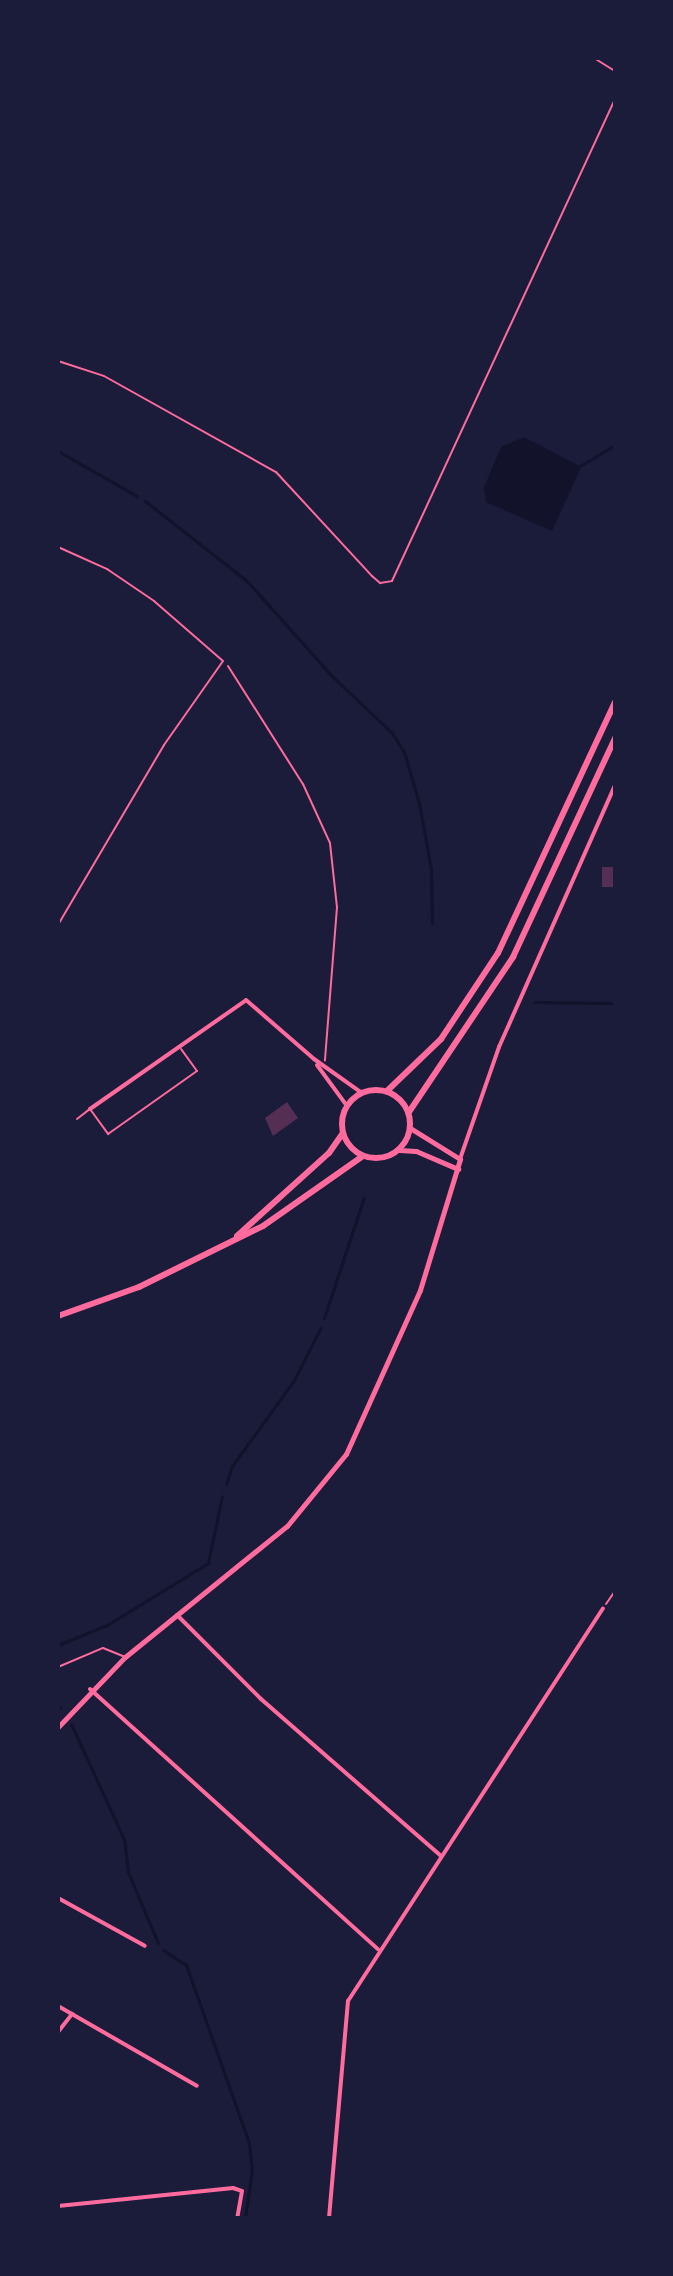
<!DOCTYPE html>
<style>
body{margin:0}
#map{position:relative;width:673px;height:2276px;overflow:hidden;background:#1b1b3a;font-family:"Exo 2",sans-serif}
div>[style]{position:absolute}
.water>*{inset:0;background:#12122b}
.stream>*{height:3px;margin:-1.5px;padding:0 1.5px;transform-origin:1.5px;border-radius:1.5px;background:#12122b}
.building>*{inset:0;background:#542f53;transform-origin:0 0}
.path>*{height:2px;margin:-1px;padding:0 1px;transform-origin:1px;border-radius:1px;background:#ff6b9d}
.service>*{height:2px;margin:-1px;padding:0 1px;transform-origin:1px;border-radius:1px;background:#ff6b9d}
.minor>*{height:4px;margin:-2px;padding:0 2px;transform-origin:2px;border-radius:2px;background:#ff6b9d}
.secondary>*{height:5px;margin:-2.5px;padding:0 2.5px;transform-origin:2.5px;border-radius:2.5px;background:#ff6b9d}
.primary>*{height:6px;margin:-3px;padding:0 3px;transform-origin:3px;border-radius:3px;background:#ff6b9d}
.primary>.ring{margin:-3px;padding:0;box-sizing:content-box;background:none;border:6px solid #ff6b9d;border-radius:50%}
span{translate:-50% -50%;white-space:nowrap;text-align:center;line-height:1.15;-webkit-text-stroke:8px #1b1b3a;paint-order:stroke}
.frame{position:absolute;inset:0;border:60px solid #1b1b3a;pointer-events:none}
</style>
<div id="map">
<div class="water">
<div style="clip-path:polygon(524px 437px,581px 467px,552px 531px,486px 502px,484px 488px,501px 447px)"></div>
</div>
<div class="stream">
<div style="left:58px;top:451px;width:91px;rotate:29.7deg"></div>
<div style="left:580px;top:466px;width:41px;rotate:-31deg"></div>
<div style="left:145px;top:501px;width:130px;rotate:38.1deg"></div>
<div style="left:247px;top:581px;width:127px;rotate:48.2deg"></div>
<div style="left:332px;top:676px;width:83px;rotate:43.5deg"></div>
<div style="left:392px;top:733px;width:22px;rotate:58deg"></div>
<div style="left:404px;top:752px;width:53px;rotate:73.6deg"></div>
<div style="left:419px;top:803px;width:68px;rotate:79.8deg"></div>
<div style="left:431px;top:870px;width:53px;rotate:88.9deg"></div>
<div style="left:535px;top:1002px;width:80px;rotate:0.7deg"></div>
<div style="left:324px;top:1318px;width:127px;rotate:-71.7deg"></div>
<div style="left:226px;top:1484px;width:19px;rotate:-72deg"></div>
<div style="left:232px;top:1466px;width:106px;rotate:-54.2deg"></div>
<div style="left:294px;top:1380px;width:59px;rotate:-63deg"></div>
<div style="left:58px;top:1645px;width:53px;rotate:-22.2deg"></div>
<div style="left:107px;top:1625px;width:119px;rotate:-31.5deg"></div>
<div style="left:208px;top:1563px;width:68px;rotate:-78.2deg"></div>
<div style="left:58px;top:1705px;width:3px;rotate:45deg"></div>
<div style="left:71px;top:1724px;width:127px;rotate:65.3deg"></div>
<div style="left:124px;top:1839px;width:33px;rotate:83deg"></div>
<div style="left:128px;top:1872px;width:77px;rotate:67.1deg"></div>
<div style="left:163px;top:1950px;width:27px;rotate:33deg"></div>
<div style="left:186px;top:1965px;width:189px;rotate:70.5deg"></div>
<div style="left:249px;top:2143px;width:27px;rotate:84deg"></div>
<div style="left:252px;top:2170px;width:49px;rotate:98.3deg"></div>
</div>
<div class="building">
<div style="left:602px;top:867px;width:13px;height:20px"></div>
<div style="clip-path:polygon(287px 1102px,298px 1118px,273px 1136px,265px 1118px)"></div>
</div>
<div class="path">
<div style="left:594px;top:58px;width:25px;rotate:32deg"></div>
<div style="left:58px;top:361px;width:48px;rotate:18.1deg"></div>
<div style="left:104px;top:376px;width:197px;rotate:29.2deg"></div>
<div style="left:276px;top:472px;width:142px;rotate:47.3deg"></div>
<div style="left:372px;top:576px;width:11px;rotate:41deg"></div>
<div style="left:380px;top:583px;width:12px;rotate:-9deg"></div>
<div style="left:392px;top:581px;width:531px;rotate:-65.17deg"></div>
<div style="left:228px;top:666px;width:140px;rotate:57.6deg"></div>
<div style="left:303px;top:784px;width:65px;rotate:65.4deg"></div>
<div style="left:330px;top:843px;width:64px;rotate:83.8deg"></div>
<div style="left:337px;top:907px;width:154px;rotate:94.5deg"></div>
<div style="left:606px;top:1604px;width:16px;rotate:-55deg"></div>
</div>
<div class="service">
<div style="left:58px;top:547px;width:54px;rotate:24.2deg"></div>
<div style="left:107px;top:569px;width:57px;rotate:34.2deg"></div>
<div style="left:154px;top:601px;width:91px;rotate:41deg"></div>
<div style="left:223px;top:661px;width:103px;rotate:125.1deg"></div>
<div style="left:164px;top:745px;width:209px;rotate:120.5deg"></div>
<div style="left:77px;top:1119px;width:16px;rotate:-38deg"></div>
<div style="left:90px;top:1109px;width:31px;rotate:54deg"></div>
<div style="left:108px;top:1134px;width:109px;rotate:-35.3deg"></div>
<div style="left:197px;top:1071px;width:27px;rotate:-126deg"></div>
<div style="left:58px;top:1667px;width:49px;rotate:-22.9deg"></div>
<div style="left:103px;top:1648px;width:22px;rotate:22deg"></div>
</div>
<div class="minor">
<div style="left:317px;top:1065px;width:51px;rotate:53.8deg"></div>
<div style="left:90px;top:1109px;width:190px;rotate:-34.9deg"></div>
<div style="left:246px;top:1000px;width:90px;rotate:40.9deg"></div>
<div style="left:314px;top:1059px;width:59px;rotate:35.3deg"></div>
<div style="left:460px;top:1159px;width:119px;rotate:-70.8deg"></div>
<div style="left:499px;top:1047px;width:287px;rotate:-66.1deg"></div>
<div style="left:177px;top:1615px;width:119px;rotate:45deg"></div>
<div style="left:261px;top:1699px;width:239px;rotate:41.1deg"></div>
<div style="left:90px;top:1689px;width:388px;rotate:42.1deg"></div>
<div style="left:58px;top:1898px;width:99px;rotate:28.9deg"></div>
<div style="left:58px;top:2006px;width:160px;rotate:29.9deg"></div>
<div style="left:58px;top:2032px;width:23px;rotate:-52deg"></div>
<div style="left:58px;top:2206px;width:176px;rotate:-5.9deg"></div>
<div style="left:233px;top:2188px;width:9px;rotate:18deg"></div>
<div style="left:242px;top:2191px;width:27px;rotate:100deg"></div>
<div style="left:329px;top:2218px;width:218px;rotate:-85deg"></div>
<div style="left:348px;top:2001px;width:468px;rotate:-57deg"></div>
</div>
<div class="secondary">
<div style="left:399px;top:1150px;width:17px;rotate:3deg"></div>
<div style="left:416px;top:1151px;width:46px;rotate:23.2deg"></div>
<div style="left:58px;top:1727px;width:97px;rotate:-46.3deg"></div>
<div style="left:125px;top:1657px;width:208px;rotate:-39deg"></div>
<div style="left:287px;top:1526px;width:93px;rotate:-50.7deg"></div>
<div style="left:346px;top:1454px;width:180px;rotate:-65.7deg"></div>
<div style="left:420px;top:1290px;width:137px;rotate:-73deg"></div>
<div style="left:460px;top:1159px;width:59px;rotate:-148.2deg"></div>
</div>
<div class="primary">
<div class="ring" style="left:342px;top:1090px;width:62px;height:62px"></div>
<div style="left:387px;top:1091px;width:75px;rotate:-43.9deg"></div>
<div style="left:441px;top:1039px;width:103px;rotate:-56.5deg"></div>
<div style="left:498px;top:953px;width:277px;rotate:-65deg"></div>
<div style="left:409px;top:1112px;width:187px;rotate:-56.1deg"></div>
<div style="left:513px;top:957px;width:242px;rotate:-65deg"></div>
<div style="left:237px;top:1236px;width:124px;rotate:-42.1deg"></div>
<div style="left:329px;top:1153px;width:24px;rotate:-55deg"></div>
<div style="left:58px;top:1316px;width:86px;rotate:-19.7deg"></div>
<div style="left:139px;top:1287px;width:138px;rotate:-26.2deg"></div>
<div style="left:263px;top:1226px;width:122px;rotate:-35deg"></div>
</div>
<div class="frame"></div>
</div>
